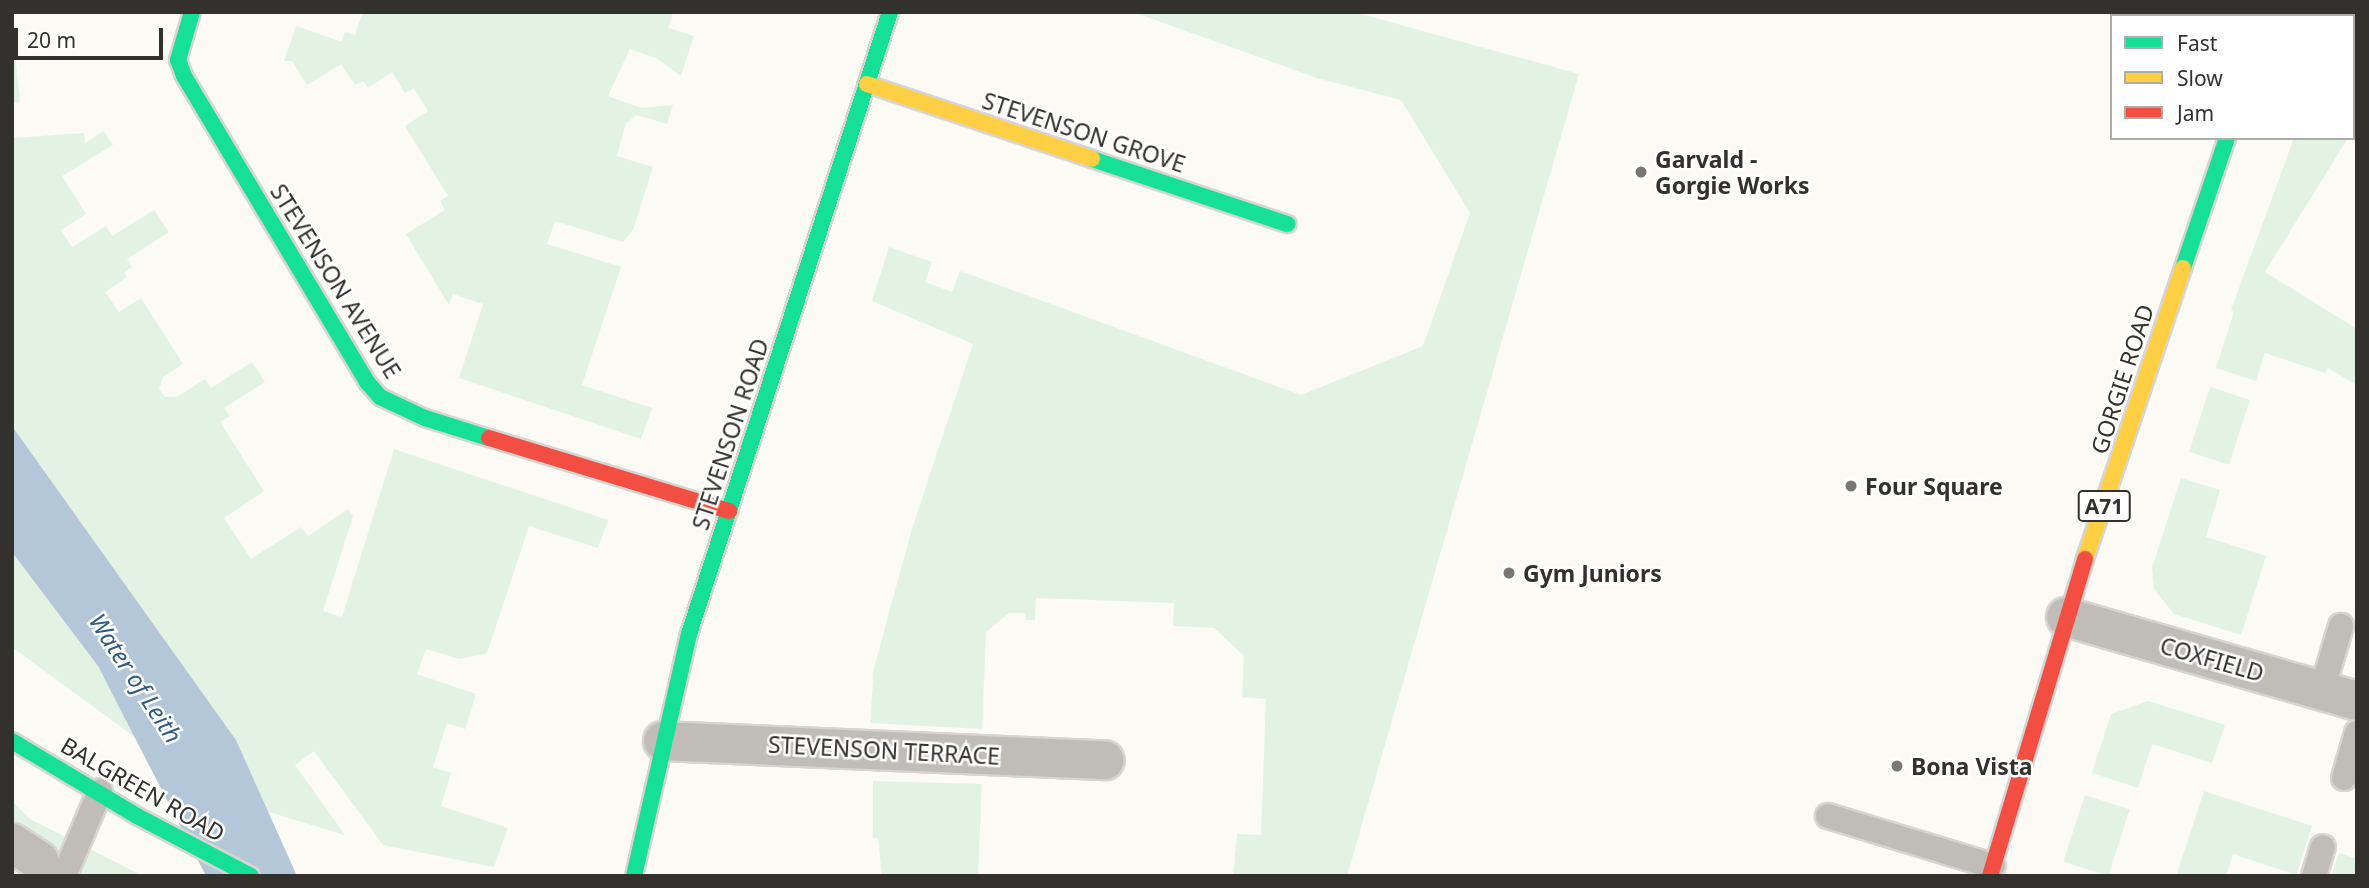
<!DOCTYPE html>
<style>
body{margin:0}
#map{position:relative;width:2369px;height:888px;overflow:hidden;background:#fbfaf5;font-family:"Noto Sans",sans-serif}
div>[style]{position:absolute}
.green>*{inset:0;background:#e2f3e4;transform-origin:0 0}
.water>*{inset:0;background:#b4c7d8}
.roads{filter:drop-shadow(2px 0 #d6d5d2) drop-shadow(-2px 0 #d6d5d2) drop-shadow(0 2px #d6d5d2) drop-shadow(0 -2px #d6d5d2)}
.lane>*{height:24px;margin:-12px;padding:0 12px;transform-origin:12px;border-radius:12px;background:#c0bcb8}
.street>*{height:38px;margin:-19px;padding:0 19px;transform-origin:19px;border-radius:19px;background:#c0bcb8}
.fast>*{height:16px;margin:-8px;padding:0 8px;transform-origin:8px;border-radius:8px;background:#16e098}
.slow>*{height:16px;margin:-8px;padding:0 8px;transform-origin:8px;border-radius:8px;background:#ffcf43}
.jam>*{height:16px;margin:-8px;padding:0 8px;transform-origin:8px;border-radius:8px;background:#f24e42}
.dots>*{width:19px;height:19px;translate:-50% -50%;box-sizing:border-box;border:4px solid #fff;border-radius:50%}
span{translate:-50% -50%;white-space:nowrap;text-align:center;line-height:1.15;-webkit-text-stroke:5px #fff;paint-order:stroke}
.shield-label span{padding:2px 5px;background:#fff;border:2px solid;border-radius:5px;-webkit-text-stroke-width:0}
.shield-label{font-size:21px;color:#32312e;font-weight:700}
.street-label{font-size:23px;color:#32312e}
.poi-label{font-size:23px;color:#32312e;font-weight:700}
.left{translate:0 -50%;text-align:left}
.water-label{font-size:24px;color:#2f5b81;font-style:italic}
.frame{position:absolute;inset:0;border:14px solid #32312e;pointer-events:none}
.legend{position:absolute;left:2110px;top:14px;width:245px;height:126px;box-sizing:border-box;background:#fff;border:2px solid #adadab;margin:0;padding:9px 12px;list-style:none;font-size:21px;color:#32312e}
.legend li{display:flex;align-items:center;gap:14px;height:35px}
.legend b{width:35px;border:2px solid #adadab}
.scale{position:absolute;left:14px;top:28px;width:149px;height:32px;box-sizing:border-box;border:4px solid #32312e;border-top:0;padding-left:9px;font-size:21px;line-height:24px;white-space:nowrap;color:#32312e;-webkit-text-stroke:5px #fff;paint-order:stroke}
</style>
<div id="map">
<div class="green">
<div style="clip-path:polygon(363px 12px,673px 12px,668px 28px,694px 36px,681px 76px,658px 59px,630px 49px,608px 96px,641px 108px,673px 105px,667px 124px,637px 115px,626px 123px,617px 156px,653px 167px,633px 230px,623px 242px,555px 221px,547px 244px,621px 267px,582px 385px,652px 408px,641px 439px,459px 378px,483px 304px,453px 294px,449px 305px,406px 234px,445px 210px,440px 201px,448px 196px,405px 126px,428px 111px,414px 88px,405px 93px,392px 72px,368px 88px,363px 81px,355px 85px,341px 64px,307px 85px,292px 61px,284px 61px,296px 26px,342px 42px,345px 32px,355px 35px)"></div>
<div style="clip-path:polygon(1133px 12px,1354px 12px,1579px 74px,1347px 876px,1233px 876px,1237px 834px,1261px 835px,1266px 699px,1242px 697px,1244px 656px,1214px 628px,1173px 626px,1174px 603px,1036px 598px,1035px 620px,1026px 620px,1025px 613px,1009px 613px,986px 632px,982px 729px,870px 723px,874px 668px,911px 532px,973px 344px,872px 301px,889px 247px,932px 262px,925px 282px,952px 292px,960px 271px,1301px 395px,1423px 346px,1470px 213px,1401px 100px,1317px 78px)"></div>
<div style="clip-path:polygon(12px 23px,20px 102px,12px 103px)"></div>
<div style="clip-path:polygon(104px 131px,113px 145px,62px 176px,86px 214px,61px 230px,72px 247px,106px 226px,112px 236px,154px 210px,169px 232px,127px 259px,132px 267px,124px 272px,127px 277px,105px 292px,119px 312px,141px 298px,183px 364px,163px 377px,159px 389px,165px 397px,177px 397px,205px 379px,211px 388px,252px 362px,265px 382px,224px 408px,230px 416px,220px 422px,264px 491px,224px 518px,251px 559px,301px 527px,308px 536px,348px 509px,353px 516px,323px 611px,342px 617px,394px 449px,608px 520px,598px 548px,529px 526px,487px 653px,459px 659px,426px 649px,417px 674px,476px 694px,465px 729px,447px 723px,433px 767px,451px 773px,441px 806px,508px 828px,494px 867px,383px 845px,314px 751px,295px 765px,345px 835px,265px 811px,236px 740px,12px 426px,12px 138px,84px 133px,85px 143px)"></div>
<div style="clip-path:polygon(2294px 138px,2348px 138px,2265px 272px,2357px 329px,2357px 385px,2328px 368px,2326px 373px,2265px 353px,2256px 381px,2216px 368px,2234px 312px,2231px 310px)"></div>
<div style="left:2210px;top:387px;width:42px;height:68px;rotate:18deg"></div>
<div style="clip-path:polygon(2181px 478px,2220px 490px,2206px 537px,2266px 556px,2241px 635px,2174px 614px,2154px 589px,2152px 568px)"></div>
<div style="clip-path:polygon(12px 552px,98px 666px,136px 738px,12px 647px)"></div>
<div style="clip-path:polygon(2148px 701px,2225px 725px,2212px 763px,2152px 744px,2138px 788px,2092px 773px,2111px 714px)"></div>
<div style="clip-path:polygon(873px 781px,982px 784px,978px 876px,882px 876px,878px 838px,873px 838px)"></div>
<div style="clip-path:polygon(2204px 791px,2312px 826px,2296px 875px,2233px 854px,2226px 876px,2176px 876px)"></div>
<div style="left:2085px;top:795px;width:47px;height:70px;rotate:18deg"></div>
<div style="clip-path:polygon(12px 801px,30px 819px,143px 876px,12px 876px)"></div>
<div style="clip-path:polygon(2339px 853px,2357px 859px,2357px 876px,2331px 876px)"></div>
</div>
<div class="water">
<div style="clip-path:polygon(12px 426px,236px 740px,297px 876px,206px 876px,98px 666px,12px 552px)"></div>
</div>
<div class="roads">
<div class="lane">
<div style="left:2322px;top:690px;width:67px;rotate:-73.5deg"></div>
<div style="left:2344px;top:778px;width:47px;rotate:-73.9deg"></div>
<div style="left:1828px;top:816px;width:172px;rotate:16.9deg"></div>
<div style="left:64px;top:876px;width:92px;rotate:-67deg"></div>
<div style="left:2314px;top:876px;width:30px;rotate:-73deg"></div>
</div>
<div class="street">
<div style="left:2066px;top:617px;width:303px;rotate:16.1deg"></div>
<div style="left:663px;top:741px;width:442px;rotate:2.5deg"></div>
<div style="left:12px;top:843px;width:33px;rotate:33deg"></div>
</div>
<div class="fast">
<div style="left:192px;top:12px;width:50px;rotate:106.3deg"></div>
<div style="left:178px;top:60px;width:17px;rotate:69deg"></div>
<div style="left:184px;top:76px;width:357px;rotate:59.1deg"></div>
<div style="left:367px;top:382px;width:20px;rotate:49deg"></div>
<div style="left:380px;top:397px;width:50px;rotate:25deg"></div>
<div style="left:425px;top:418px;width:67px;rotate:17.4deg"></div>
<div style="left:2268px;top:16px;width:4px;rotate:-76deg"></div>
<div style="left:1092px;top:159px;width:206px;rotate:18.4deg"></div>
<div style="left:2183px;top:268px;width:137px;rotate:-71.3deg"></div>
<div style="left:12px;top:741px;width:146px;rotate:31deg"></div>
<div style="left:137px;top:816px;width:129px;rotate:27.8deg"></div>
<div style="left:634px;top:876px;width:248px;rotate:-77.2deg"></div>
<div style="left:689px;top:634px;width:654px;rotate:-72.09deg"></div>
</div>
<div class="slow">
<div style="left:867px;top:84px;width:237px;rotate:18.4deg"></div>
<div style="left:2085px;top:559px;width:307px;rotate:-71.4deg"></div>
</div>
<div class="jam">
<div style="left:489px;top:438px;width:251px;rotate:16.9deg"></div>
<div style="left:1990px;top:876px;width:331px;rotate:-73.3deg"></div>
</div>
</div>
<div class="dots">
<div style="left:1641px;top:172px;background:#787774"></div>
<div style="left:1851px;top:486px;background:#787774"></div>
<div style="left:1509px;top:573px;background:#787774"></div>
<div style="left:1897px;top:766px;background:#787774"></div>
</div>
<div class="shield-label">
<span style="left:2104px;top:506px">A71</span>
</div>
<div class="street-label">
<span style="left:1084px;top:132px;rotate:18deg">STEVENSON GROVE</span>
<span style="left:336px;top:281px;rotate:58deg">STEVENSON AVENUE</span>
<span style="left:2122px;top:379px;rotate:-72deg">GORGIE ROAD</span>
<span style="left:730px;top:434px;rotate:-72deg">STEVENSON ROAD</span>
<span style="left:2212px;top:659px;rotate:16deg">COXFIELD</span>
<span style="left:884px;top:750px;rotate:3deg">STEVENSON TERRACE</span>
<span style="left:143px;top:789px;rotate:30deg">BALGREEN ROAD</span>
</div>
<div class="poi-label">
<span class="left" style="left:1655px;top:172px">Garvald -<br>Gorgie Works</span>
<span class="left" style="left:1865px;top:486px">Four Square</span>
<span class="left" style="left:1523px;top:573px">Gym Juniors</span>
<span class="left" style="left:1911px;top:766px">Bona Vista</span>
</div>
<div class="water-label">
<span style="left:136px;top:678px;rotate:57deg">Water of Leith</span>
</div>
<div class="frame"></div>
<ul class="legend">
<li><b style="height:9px;background:#16e098"></b>Fast</li>
<li><b style="height:9px;background:#ffcf43"></b>Slow</li>
<li><b style="height:9px;background:#f24e42"></b>Jam</li>
</ul>
<div class="scale">20 m</div>
</div>
